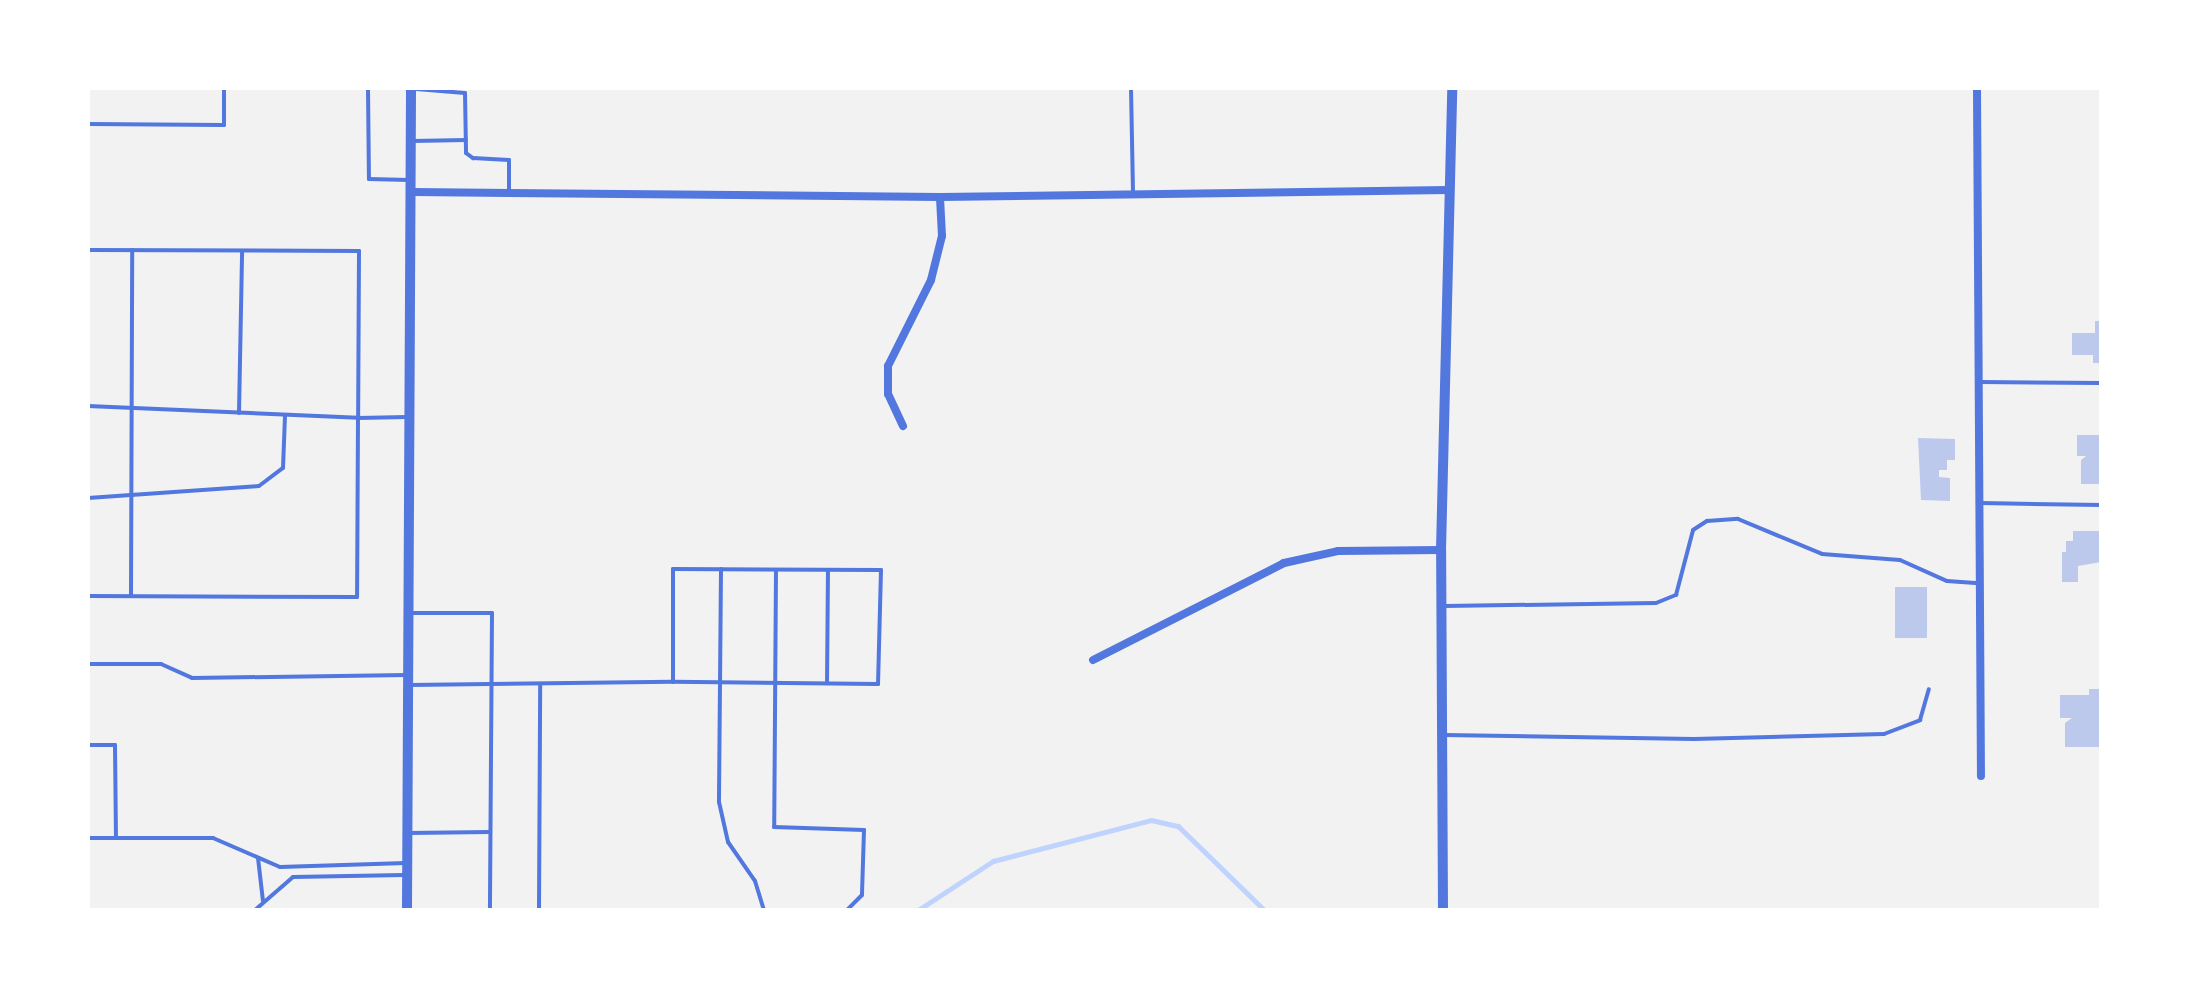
<!DOCTYPE html>
<style>
body{margin:0}
#map{position:relative;width:2189px;height:998px;overflow:hidden;background:#f2f2f2;font-family:"Nunito Sans",sans-serif}
div>[style]{position:absolute}
.stream>*{height:5px;margin:-2.5px;padding:0 2.5px;transform-origin:2.5px;border-radius:2.5px;background:#bfd3fe}
.building>*{inset:0;background:#bdc9ec;transform-origin:0 0}
.service>*{height:4px;margin:-2px;padding:0 2px;transform-origin:2px;border-radius:2px;background:#5277de}
.minor>*{height:8px;margin:-4px;padding:0 4px;transform-origin:4px;border-radius:4px;background:#5277de}
.tertiary>*{height:10px;margin:-5px;padding:0 5px;transform-origin:5px;border-radius:5px;background:#5277de}
span{translate:-50% -50%;white-space:nowrap;text-align:center;line-height:1.15;-webkit-text-stroke:6px #fff;paint-order:stroke}
.frame{position:absolute;inset:0;border:90px solid #fff;pointer-events:none}
</style>
<div id="map">
<div class="stream">
<div style="left:918px;top:910px;width:90px;rotate:-33.2deg"></div>
<div style="left:993px;top:861px;width:163px;rotate:-14.5deg"></div>
<div style="left:1151px;top:820px;width:28px;rotate:13deg"></div>
<div style="left:1178px;top:826px;width:120px;rotate:44.3deg"></div>
</div>
<div class="building">
<div style="clip-path:polygon(2095px 321px,2101px 321px,2101px 363px,2093px 363px,2093px 355px,2072px 355px,2072px 333px,2095px 333px)"></div>
<div style="clip-path:polygon(2077px 435px,2101px 435px,2101px 484px,2081px 484px,2081px 460px,2086px 456px,2077px 456px)"></div>
<div style="clip-path:polygon(1918px 438px,1955px 439px,1955px 460px,1947px 460px,1947px 470px,1939px 470px,1939px 477px,1950px 478px,1950px 501px,1921px 500px)"></div>
<div style="clip-path:polygon(2073px 531px,2101px 531px,2101px 562px,2078px 566px,2078px 582px,2062px 582px,2062px 552px,2066px 552px,2066px 541px,2073px 541px)"></div>
<div style="left:1895px;top:587px;width:32px;height:51px"></div>
<div style="clip-path:polygon(2089px 689px,2101px 689px,2101px 747px,2065px 747px,2065px 723px,2072px 718px,2060px 718px,2060px 695px,2089px 695px)"></div>
</div>
<div class="service">
<div style="left:368px;top:88px;width:91px;rotate:89.4deg"></div>
<div style="left:369px;top:179px;width:40px;rotate:1.4deg"></div>
<div style="left:404px;top:88px;width:61px;rotate:4.7deg"></div>
<div style="left:465px;top:93px;width:60px;rotate:89deg"></div>
<div style="left:466px;top:153px;width:9px;rotate:36deg"></div>
<div style="left:473px;top:158px;width:36px;rotate:3deg"></div>
<div style="left:509px;top:160px;width:33px;rotate:90deg"></div>
<div style="left:1131px;top:88px;width:104px;rotate:88.9deg"></div>
<div style="left:88px;top:124px;width:136px;rotate:0.4deg"></div>
<div style="left:224px;top:125px;width:37px;rotate:-90deg"></div>
<div style="left:412px;top:141px;width:54px;rotate:-1.1deg"></div>
<div style="left:88px;top:250px;width:271px;rotate:0.2deg"></div>
<div style="left:359px;top:251px;width:167px;rotate:90.3deg"></div>
<div style="left:358px;top:418px;width:49px;rotate:-1.2deg"></div>
<div style="left:1980px;top:382px;width:121px;rotate:0.5deg"></div>
<div style="left:88px;top:406px;width:270px;rotate:2.5deg"></div>
<div style="left:358px;top:418px;width:179px;rotate:90.3deg"></div>
<div style="left:357px;top:597px;width:269px;rotate:-179.8deg"></div>
<div style="left:239px;top:413px;width:162px;rotate:-88.9deg"></div>
<div style="left:88px;top:498px;width:171px;rotate:-4deg"></div>
<div style="left:259px;top:486px;width:30px;rotate:-37deg"></div>
<div style="left:283px;top:468px;width:52px;rotate:-87.8deg"></div>
<div style="left:1981px;top:503px;width:120px;rotate:1deg"></div>
<div style="left:673px;top:569px;width:208px;rotate:0.3deg"></div>
<div style="left:881px;top:570px;width:114px;rotate:91.5deg"></div>
<div style="left:878px;top:684px;width:205px;rotate:-179.4deg"></div>
<div style="left:673px;top:682px;width:113px;rotate:-90deg"></div>
<div style="left:721px;top:569px;width:233px;rotate:90.5deg"></div>
<div style="left:719px;top:802px;width:41px;rotate:77.3deg"></div>
<div style="left:728px;top:842px;width:47px;rotate:55.3deg"></div>
<div style="left:755px;top:881px;width:30px;rotate:73deg"></div>
<div style="left:776px;top:570px;width:257px;rotate:90.4deg"></div>
<div style="left:774px;top:827px;width:90px;rotate:1.9deg"></div>
<div style="left:864px;top:830px;width:65px;rotate:91.8deg"></div>
<div style="left:862px;top:895px;width:21px;rotate:135deg"></div>
<div style="left:131px;top:596px;width:346px;rotate:-89.8deg"></div>
<div style="left:1444px;top:606px;width:212px;rotate:-0.8deg"></div>
<div style="left:1656px;top:603px;width:22px;rotate:-22deg"></div>
<div style="left:1676px;top:595px;width:67px;rotate:-75.3deg"></div>
<div style="left:1693px;top:530px;width:17px;rotate:-33deg"></div>
<div style="left:1707px;top:521px;width:31px;rotate:-4deg"></div>
<div style="left:1738px;top:519px;width:91px;rotate:22.6deg"></div>
<div style="left:1822px;top:554px;width:78px;rotate:4.4deg"></div>
<div style="left:1900px;top:560px;width:51px;rotate:24.1deg"></div>
<div style="left:1947px;top:581px;width:32px;rotate:4deg"></div>
<div style="left:412px;top:613px;width:80px"></div>
<div style="left:492px;top:613px;width:297px;rotate:90.4deg"></div>
<div style="left:88px;top:664px;width:73px"></div>
<div style="left:161px;top:664px;width:34px;rotate:24deg"></div>
<div style="left:192px;top:678px;width:215px;rotate:-0.8deg"></div>
<div style="left:827px;top:683px;width:113px;rotate:-89.5deg"></div>
<div style="left:409px;top:685px;width:263px;rotate:-0.7deg"></div>
<div style="left:1444px;top:735px;width:250px;rotate:0.9deg"></div>
<div style="left:1694px;top:739px;width:190px;rotate:-1.5deg"></div>
<div style="left:1884px;top:734px;width:39px;rotate:-21deg"></div>
<div style="left:1920px;top:720px;width:32px;rotate:-74deg"></div>
<div style="left:88px;top:745px;width:27px"></div>
<div style="left:115px;top:745px;width:93px;rotate:89.4deg"></div>
<div style="left:408px;top:833px;width:82px;rotate:-0.7deg"></div>
<div style="left:88px;top:838px;width:125px"></div>
<div style="left:213px;top:838px;width:73px;rotate:23.4deg"></div>
<div style="left:280px;top:867px;width:126px;rotate:-1.8deg"></div>
<div style="left:258px;top:858px;width:43px;rotate:83.4deg"></div>
<div style="left:255px;top:910px;width:50px;rotate:-41deg"></div>
<div style="left:293px;top:877px;width:111px;rotate:-1deg"></div>
<div style="left:539px;top:910px;width:226px;rotate:-89.7deg"></div>
</div>
<div class="minor">
<div style="left:1977px;top:88px;width:688px;rotate:89.67deg"></div>
<div style="left:412px;top:192px;width:528px;rotate:0.54deg"></div>
<div style="left:940px;top:197px;width:508px;rotate:-0.79deg"></div>
<div style="left:903px;top:426px;width:35px;rotate:-115deg"></div>
<div style="left:888px;top:394px;width:28px;rotate:-90deg"></div>
<div style="left:888px;top:366px;width:96px;rotate:-63.4deg"></div>
<div style="left:931px;top:280px;width:45px;rotate:-76deg"></div>
<div style="left:942px;top:236px;width:39px;rotate:-93deg"></div>
<div style="left:1093px;top:660px;width:214px;rotate:-26.9deg"></div>
<div style="left:1284px;top:563px;width:55px;rotate:-12.5deg"></div>
<div style="left:1338px;top:551px;width:103px;rotate:-0.6deg"></div>
</div>
<div class="tertiary">
<div style="left:407px;top:910px;width:822px;rotate:-89.72deg"></div>
<div style="left:1443px;top:910px;width:360px;rotate:-90.3deg"></div>
<div style="left:1441px;top:550px;width:462px;rotate:-88.6deg"></div>
</div>
<div class="frame"></div>
</div>
